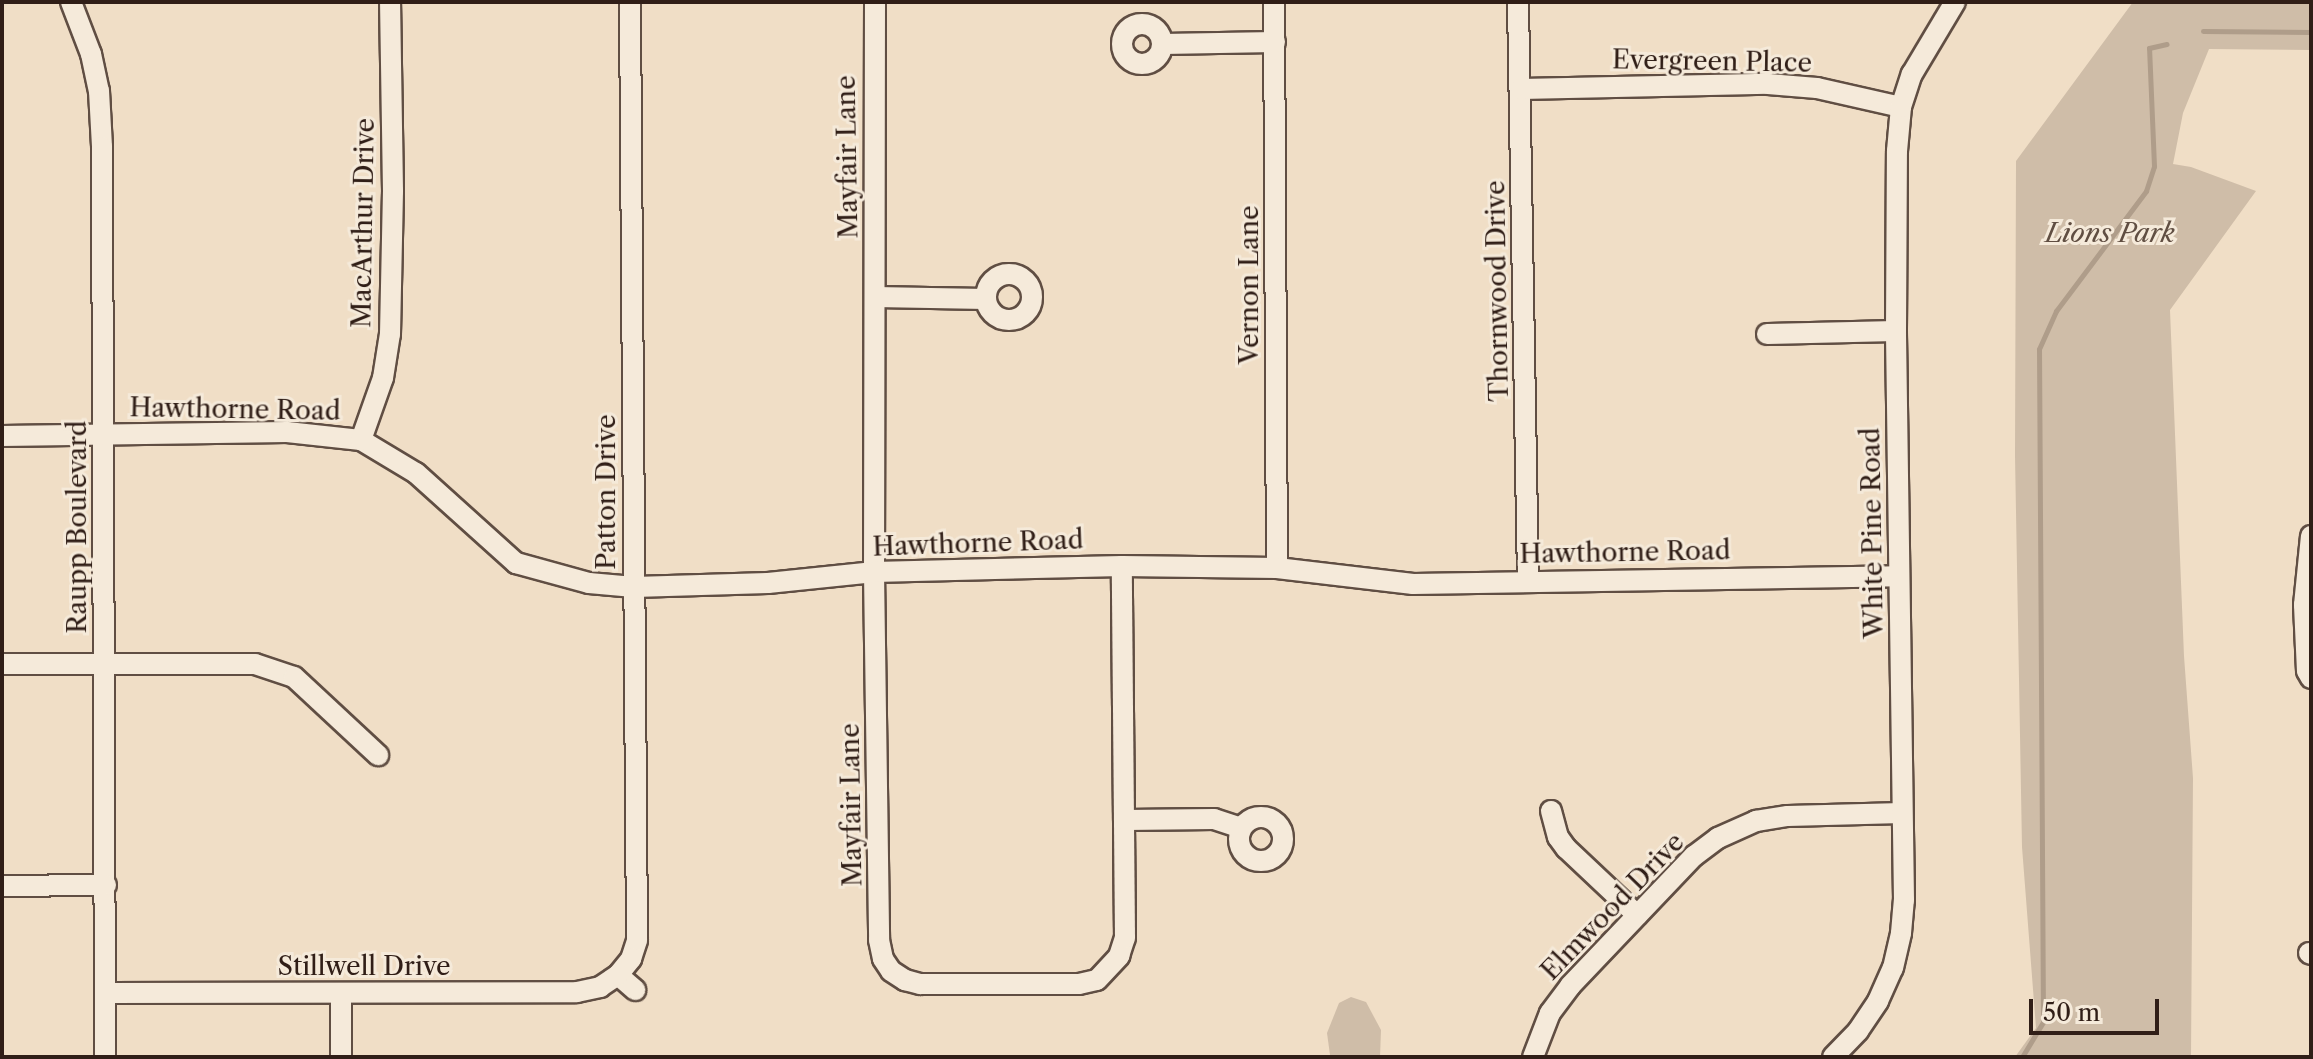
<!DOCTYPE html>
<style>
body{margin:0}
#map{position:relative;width:2313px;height:1059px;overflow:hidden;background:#f0dec6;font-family:"Libre Caslon Text",serif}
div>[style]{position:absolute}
.green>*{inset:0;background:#cfbda8}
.stream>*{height:5px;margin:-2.5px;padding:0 2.5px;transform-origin:2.5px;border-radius:2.5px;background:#af9d8a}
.roads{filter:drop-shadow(2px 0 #604e43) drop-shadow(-2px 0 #604e43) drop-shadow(0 2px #604e43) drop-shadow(0 -2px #604e43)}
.minor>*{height:20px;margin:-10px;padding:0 10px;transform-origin:10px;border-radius:10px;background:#f5eada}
.minor>.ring{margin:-10px;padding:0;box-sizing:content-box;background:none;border:20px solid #f5eada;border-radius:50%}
span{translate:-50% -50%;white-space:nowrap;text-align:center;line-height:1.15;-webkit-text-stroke:6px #f5eada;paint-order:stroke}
.street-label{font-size:26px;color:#301e17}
.park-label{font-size:26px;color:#604e42;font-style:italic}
.frame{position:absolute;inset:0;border:4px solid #301e17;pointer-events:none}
.scale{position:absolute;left:2029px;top:999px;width:130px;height:36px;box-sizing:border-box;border:4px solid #301e17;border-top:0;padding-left:10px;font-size:24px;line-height:28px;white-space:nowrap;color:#301e17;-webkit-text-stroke:6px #f5eada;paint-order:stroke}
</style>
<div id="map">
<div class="green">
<div style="clip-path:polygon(2133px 2px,2311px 2px,2311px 50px,2209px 49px,2183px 113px,2173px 164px,2191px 167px,2256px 191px,2170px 310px,2184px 656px,2193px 778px,2191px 1057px,2015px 1057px,2036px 1028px,2022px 847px,2015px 456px,2016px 161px)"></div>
<div style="clip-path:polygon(1351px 997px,1366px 1002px,1381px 1030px,1380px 1057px,1330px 1055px,1327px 1033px,1339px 1003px)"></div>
</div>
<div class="stream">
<div style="left:2203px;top:31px;width:108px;rotate:0.5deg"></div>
<div style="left:2022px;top:1057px;width:41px;rotate:-59deg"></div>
<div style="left:2043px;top:1022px;width:673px;rotate:-90.34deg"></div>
<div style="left:2039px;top:349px;width:42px;rotate:-65.9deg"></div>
<div style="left:2056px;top:311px;width:150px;rotate:-53.1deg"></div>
<div style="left:2146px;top:191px;width:26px;rotate:-72deg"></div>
<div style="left:2154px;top:166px;width:118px;rotate:-92.4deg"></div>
<div style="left:2149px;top:48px;width:18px;rotate:-13deg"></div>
</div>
<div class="roads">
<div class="minor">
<div style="left:71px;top:2px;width:56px;rotate:69deg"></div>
<div style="left:91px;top:54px;width:38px;rotate:78deg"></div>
<div style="left:99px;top:91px;width:56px;rotate:86.9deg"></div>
<div style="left:102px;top:147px;width:910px;rotate:89.81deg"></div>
<div style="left:875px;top:2px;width:570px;rotate:90.1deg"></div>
<div style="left:874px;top:572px;width:368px;rotate:89.2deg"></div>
<div style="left:879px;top:940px;width:19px;rotate:78deg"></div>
<div style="left:883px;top:959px;width:14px;rotate:56deg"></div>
<div style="left:891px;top:971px;width:17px;rotate:33deg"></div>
<div style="left:905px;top:980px;width:16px;rotate:15deg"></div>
<div style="left:920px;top:984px;width:159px"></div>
<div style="left:1079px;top:984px;width:18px;rotate:-13deg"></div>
<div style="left:1097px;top:980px;width:33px;rotate:-47deg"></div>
<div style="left:1119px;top:956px;width:19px;rotate:-72deg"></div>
<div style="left:1125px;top:938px;width:372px;rotate:-90.5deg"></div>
<div style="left:1274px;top:2px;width:566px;rotate:89.7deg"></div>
<div style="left:1518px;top:2px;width:578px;rotate:89.01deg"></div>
<div class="ring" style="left:1122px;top:24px;width:20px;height:20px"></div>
<div style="left:1163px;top:44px;width:112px;rotate:-1deg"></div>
<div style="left:1521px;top:89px;width:247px;rotate:-1.2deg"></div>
<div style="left:1768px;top:84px;width:49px;rotate:4.7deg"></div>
<div style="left:1817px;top:88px;width:86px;rotate:12.7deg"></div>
<div class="ring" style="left:986px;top:274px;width:26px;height:26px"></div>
<div style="left:875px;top:297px;width:111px;rotate:1deg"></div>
<div style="left:1767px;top:334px;width:129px;rotate:-1.3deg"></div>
<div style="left:2px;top:436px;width:285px;rotate:-0.8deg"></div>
<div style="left:287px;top:432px;width:74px;rotate:6.2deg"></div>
<div style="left:361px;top:440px;width:64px;rotate:31deg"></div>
<div style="left:416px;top:473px;width:135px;rotate:42deg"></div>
<div style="left:516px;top:563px;width:76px;rotate:15.3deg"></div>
<div style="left:589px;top:583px;width:45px;rotate:5.1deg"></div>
<div style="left:634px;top:587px;width:134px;rotate:-1.7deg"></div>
<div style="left:768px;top:583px;width:107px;rotate:-5.9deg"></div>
<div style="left:874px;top:572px;width:248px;rotate:-1.4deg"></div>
<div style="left:1122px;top:566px;width:155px;rotate:0.7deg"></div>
<div style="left:1277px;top:568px;width:137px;rotate:6.7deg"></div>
<div style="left:1413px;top:584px;width:486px;rotate:-0.9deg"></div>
<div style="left:361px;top:440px;width:66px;rotate:-70.5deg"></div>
<div style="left:383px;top:378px;width:45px;rotate:-81deg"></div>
<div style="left:390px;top:334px;width:143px;rotate:-88.8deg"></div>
<div style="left:393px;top:191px;width:189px;rotate:-90.9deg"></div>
<div style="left:2311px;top:536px;width:69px;rotate:95.8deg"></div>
<div style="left:2304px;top:605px;width:66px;rotate:87.4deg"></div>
<div style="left:2307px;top:671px;width:8px;rotate:60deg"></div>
<div style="left:2px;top:664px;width:253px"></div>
<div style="left:255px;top:664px;width:41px;rotate:18.4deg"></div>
<div style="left:294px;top:677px;width:115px;rotate:42.9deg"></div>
<div style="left:1551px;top:811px;width:27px;rotate:75deg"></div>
<div style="left:1558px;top:837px;width:14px;rotate:54deg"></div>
<div style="left:1566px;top:848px;width:98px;rotate:43.3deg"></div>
<div class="ring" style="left:1239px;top:817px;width:24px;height:24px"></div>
<div style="left:1126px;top:820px;width:88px;rotate:-0.7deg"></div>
<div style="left:1214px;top:819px;width:28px;rotate:18deg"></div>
<div style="left:2px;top:886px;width:104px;rotate:-0.6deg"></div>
<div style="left:2309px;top:953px;width:2px;rotate:27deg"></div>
<div style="left:618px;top:975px;width:23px;rotate:41deg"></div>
<div style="left:105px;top:993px;width:472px;rotate:-0.1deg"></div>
<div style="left:577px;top:992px;width:24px;rotate:-12deg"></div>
<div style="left:600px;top:987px;width:22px;rotate:-34deg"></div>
<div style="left:618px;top:975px;width:21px;rotate:-51deg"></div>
<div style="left:631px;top:959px;width:20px;rotate:-72deg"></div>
<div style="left:637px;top:940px;width:938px;rotate:-90.43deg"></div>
<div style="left:341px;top:1057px;width:64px;rotate:-90deg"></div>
<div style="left:1533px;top:1057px;width:47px;rotate:-68.9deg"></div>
<div style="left:1550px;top:1013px;width:34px;rotate:-53deg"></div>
<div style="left:1570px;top:986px;width:180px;rotate:-46.4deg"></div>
<div style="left:1694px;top:856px;width:30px;rotate:-37deg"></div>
<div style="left:1718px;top:838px;width:42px;rotate:-24.1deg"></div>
<div style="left:1756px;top:821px;width:32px;rotate:-9deg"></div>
<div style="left:1788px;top:816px;width:114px;rotate:-1.5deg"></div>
<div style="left:1833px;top:1057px;width:36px;rotate:-46deg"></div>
<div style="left:1858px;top:1031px;width:36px;rotate:-56deg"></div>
<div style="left:1878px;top:1001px;width:36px;rotate:-66deg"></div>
<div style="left:1893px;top:968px;width:36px;rotate:-77deg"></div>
<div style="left:1901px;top:933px;width:33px;rotate:-85deg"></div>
<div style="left:1904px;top:900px;width:569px;rotate:-90.81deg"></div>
<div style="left:1896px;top:331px;width:180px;rotate:-89.7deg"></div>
<div style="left:1897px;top:151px;width:44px;rotate:-84.8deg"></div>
<div style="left:1901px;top:107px;width:35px;rotate:-72deg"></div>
<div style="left:1912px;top:74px;width:84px;rotate:-59.2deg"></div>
</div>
</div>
<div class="street-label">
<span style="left:1712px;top:62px;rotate:1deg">Evergreen Place</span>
<span style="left:848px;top:157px;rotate:-91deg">Mayfair Lane</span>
<span style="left:364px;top:223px;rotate:-89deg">MacArthur Drive</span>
<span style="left:1250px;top:285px;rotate:-90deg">Vernon Lane</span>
<span style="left:1498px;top:291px;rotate:-91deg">Thornwood Drive</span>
<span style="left:235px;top:410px;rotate:1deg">Hawthorne Road</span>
<span style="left:607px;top:492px;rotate:-90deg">Patton Drive</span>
<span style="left:78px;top:527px;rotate:-90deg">Raupp Boulevard</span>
<span style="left:1873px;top:533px;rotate:-91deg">White Pine Road</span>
<span style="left:978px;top:544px;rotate:-2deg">Hawthorne Road</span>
<span style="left:1625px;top:553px;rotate:-1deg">Hawthorne Road</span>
<span style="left:852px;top:805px;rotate:-91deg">Mayfair Lane</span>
<span style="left:1613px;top:907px;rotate:-46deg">Elmwood Drive</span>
<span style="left:364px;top:967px">Stillwell Drive</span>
</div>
<div class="park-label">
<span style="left:2110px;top:234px">Lions Park</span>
</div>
<div class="frame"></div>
<div class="scale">50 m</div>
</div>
